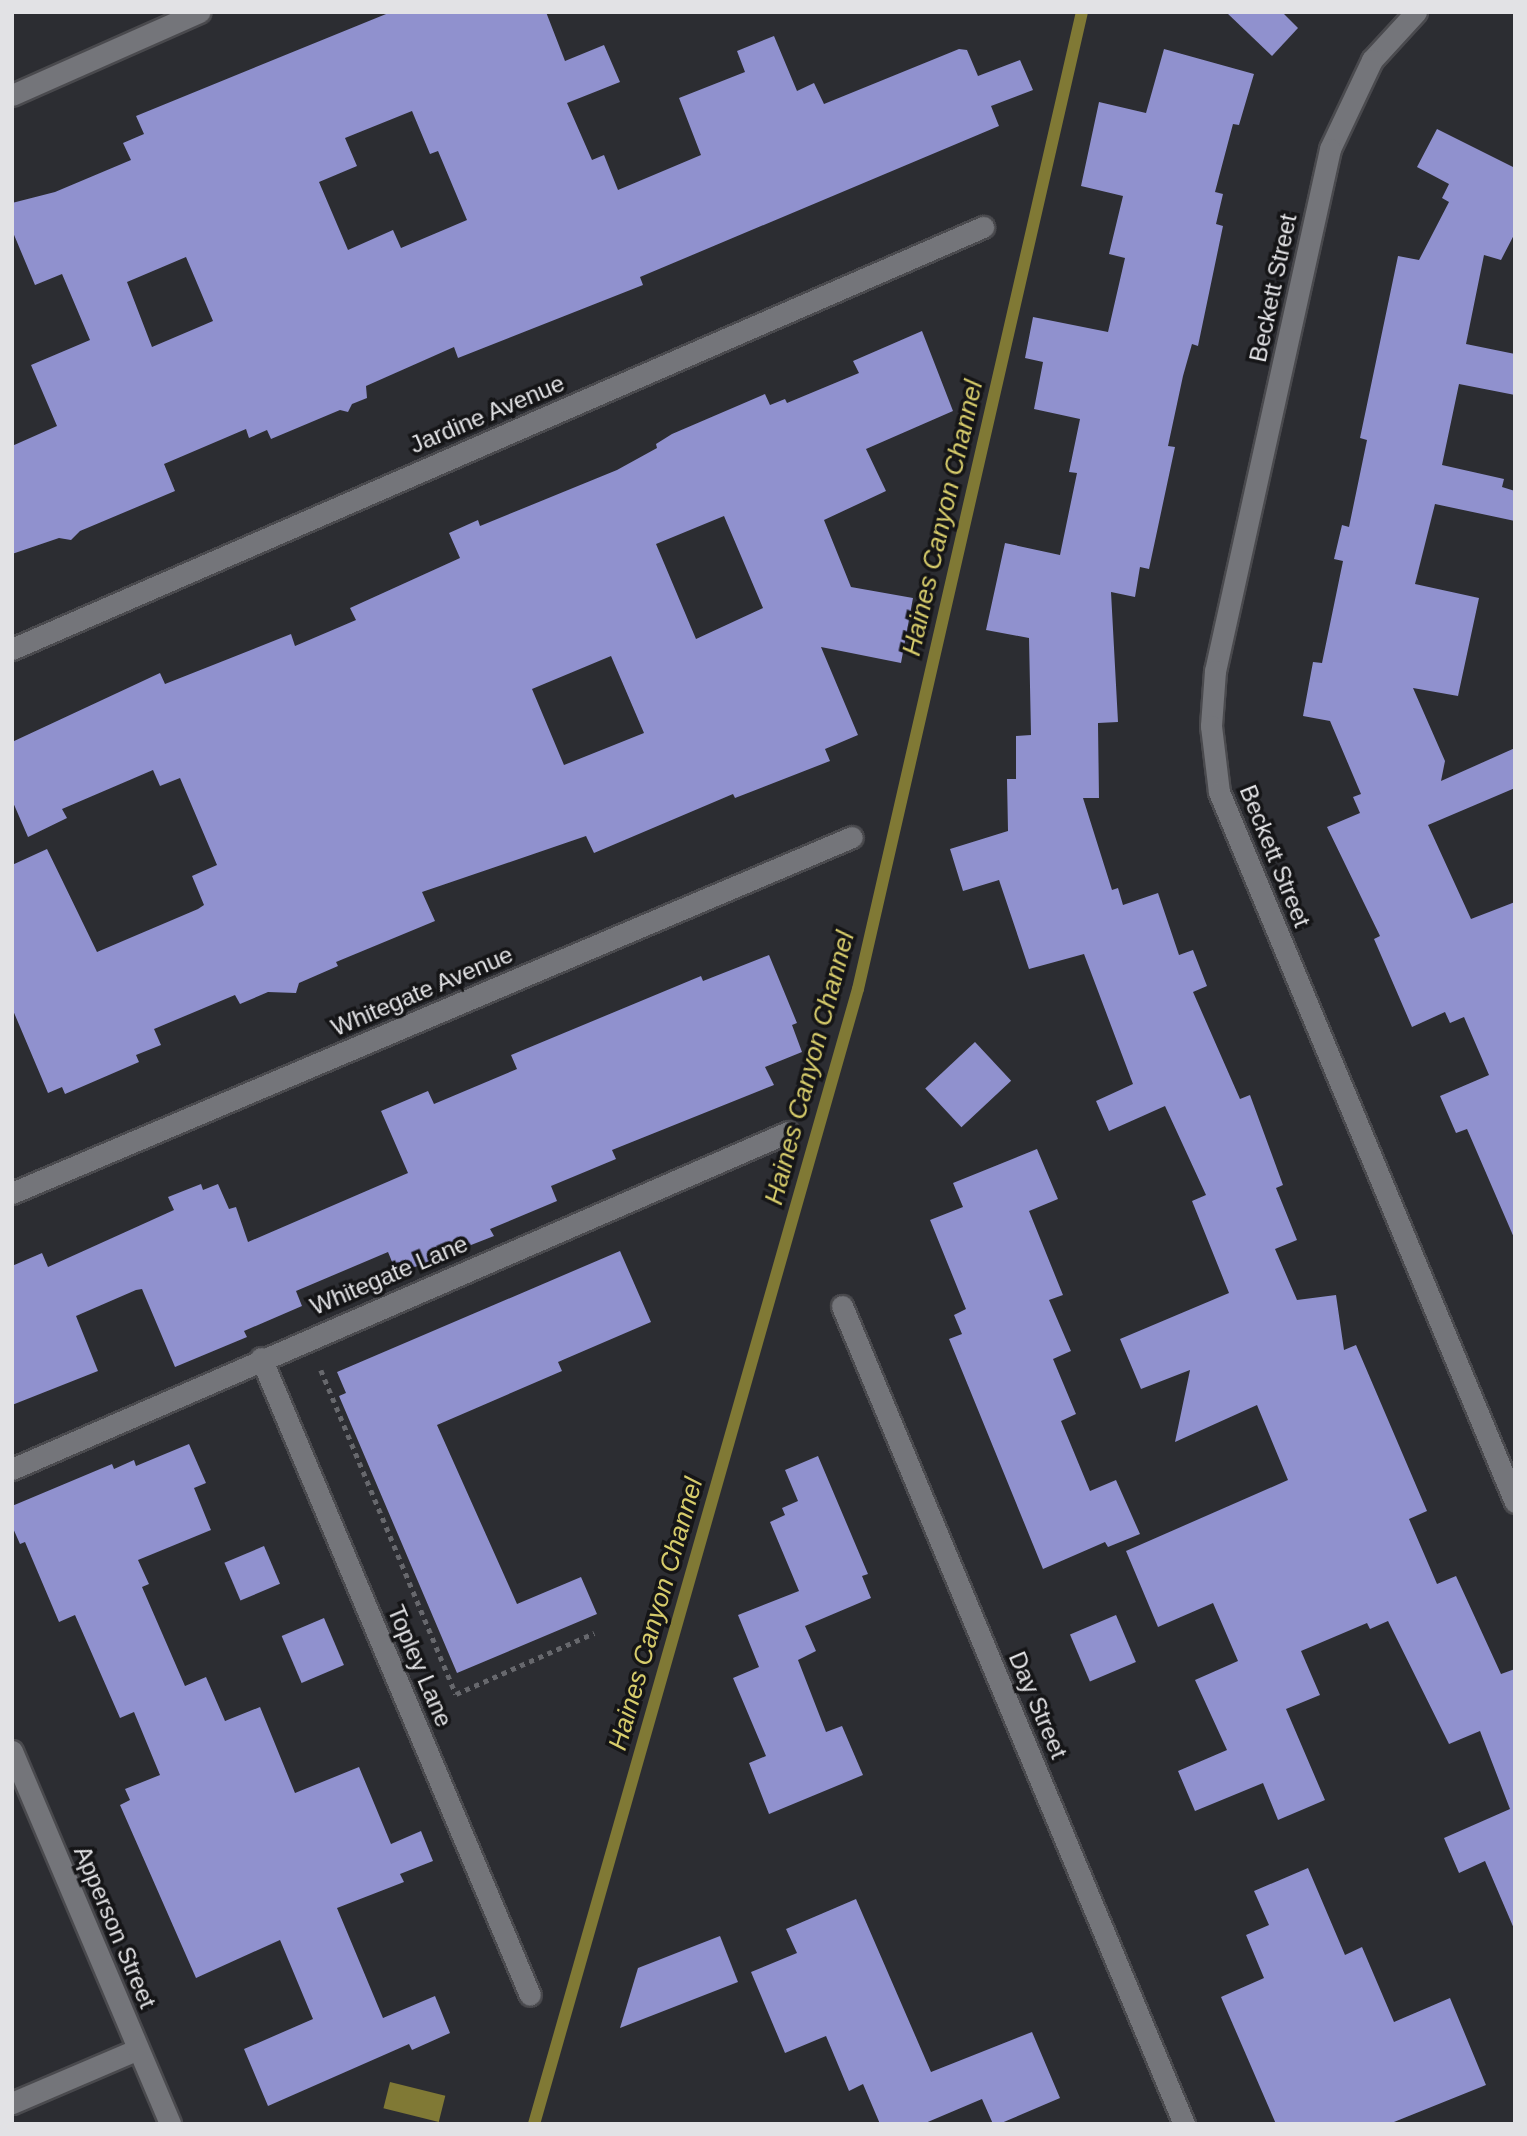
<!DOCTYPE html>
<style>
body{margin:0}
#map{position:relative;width:1527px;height:2136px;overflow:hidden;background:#2c2d32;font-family:Arial,sans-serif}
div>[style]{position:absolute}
.water>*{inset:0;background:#807935;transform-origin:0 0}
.stream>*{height:12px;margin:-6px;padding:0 6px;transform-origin:6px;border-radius:6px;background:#807935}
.building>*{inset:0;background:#9091ce;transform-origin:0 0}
.path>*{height:4.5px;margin-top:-2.25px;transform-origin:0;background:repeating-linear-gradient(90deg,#67686d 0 5px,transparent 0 10px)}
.roads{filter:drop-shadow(2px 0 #4a4a4e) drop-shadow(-2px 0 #4a4a4e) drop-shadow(0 2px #4a4a4e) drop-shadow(0 -2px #4a4a4e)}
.street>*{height:21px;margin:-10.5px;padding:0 10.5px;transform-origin:10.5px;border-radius:10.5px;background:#74757a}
.secondary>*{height:21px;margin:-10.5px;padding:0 10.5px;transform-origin:10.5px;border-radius:10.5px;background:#74757a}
span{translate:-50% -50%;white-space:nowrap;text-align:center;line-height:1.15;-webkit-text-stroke:7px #151517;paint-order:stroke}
.street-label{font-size:24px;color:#e2e2e5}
.water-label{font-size:26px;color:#d7cc6b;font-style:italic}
.frame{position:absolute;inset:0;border:14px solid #e2e2e5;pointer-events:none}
</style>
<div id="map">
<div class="water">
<div style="left:390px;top:2082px;width:57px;height:27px;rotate:14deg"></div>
</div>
<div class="stream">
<div style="left:534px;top:2124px;width:1180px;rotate:-74.07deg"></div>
<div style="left:858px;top:989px;width:1002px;rotate:-77.09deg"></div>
</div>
<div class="building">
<div style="clip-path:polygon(evenodd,391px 12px,546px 12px,565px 61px,604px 45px,620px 82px,567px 103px,592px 160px,604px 155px,618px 190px,701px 155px,679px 98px,745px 72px,737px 51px,774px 36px,797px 91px,814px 83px,824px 104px,959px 49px,967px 50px,978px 76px,1020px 60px,1033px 90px,991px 106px,999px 126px,640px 277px,643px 285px,458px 358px,454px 347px,366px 386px,367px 398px,352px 404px,348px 412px,340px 410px,271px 439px,267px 430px,249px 438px,246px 429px,164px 464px,175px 491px,80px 531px,71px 540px,59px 538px,12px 554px,12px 446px,57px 426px,31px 365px,90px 340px,62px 274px,35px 285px,12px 230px,12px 203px,55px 192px,131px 160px,123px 143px,144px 134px,136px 116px,391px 12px,412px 111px,430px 154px,438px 151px,467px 220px,401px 248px,393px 230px,348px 250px,319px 182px,357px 166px,345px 138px,412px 111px,391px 12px,186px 257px,213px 321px,152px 347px,127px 282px,186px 257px)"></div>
<div style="clip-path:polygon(1226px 12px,1282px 12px,1298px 28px,1272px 56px)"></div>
<div style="clip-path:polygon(1164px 49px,1254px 74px,1239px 125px,1233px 124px,1215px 192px,1223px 194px,1216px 224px,1223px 226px,1198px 346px,1192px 344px,1183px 376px,1168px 446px,1175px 447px,1149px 569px,1140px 567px,1135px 597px,1111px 592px,1118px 722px,1098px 723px,1099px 798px,1083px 798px,1112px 890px,1118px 888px,1123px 905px,1158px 893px,1179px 955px,1193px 950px,1207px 986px,1193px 992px,1240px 1099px,1250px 1095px,1283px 1185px,1276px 1188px,1297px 1240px,1275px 1249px,1297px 1300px,1336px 1295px,1344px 1350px,1356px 1345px,1427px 1511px,1409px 1519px,1437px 1584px,1456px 1576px,1501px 1674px,1515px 1669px,1515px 1931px,1485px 1861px,1459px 1873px,1444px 1838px,1510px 1809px,1480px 1731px,1449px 1744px,1388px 1621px,1370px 1629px,1367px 1623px,1301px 1651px,1320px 1695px,1286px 1709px,1325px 1800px,1278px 1820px,1263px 1783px,1195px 1811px,1178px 1771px,1227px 1750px,1195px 1680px,1238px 1661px,1213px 1603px,1158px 1627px,1126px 1551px,1288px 1480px,1257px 1405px,1175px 1442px,1190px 1370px,1141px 1389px,1120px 1339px,1229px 1293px,1192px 1201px,1206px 1195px,1165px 1106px,1109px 1131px,1096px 1101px,1133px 1084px,1084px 954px,1029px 969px,999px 880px,963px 891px,950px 849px,1008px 831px,1007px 779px,1016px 779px,1016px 736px,1031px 735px,1029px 638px,986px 630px,1005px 543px,1060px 555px,1077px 473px,1069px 472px,1080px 419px,1034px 409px,1043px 362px,1025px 358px,1033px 317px,1108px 332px,1125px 258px,1109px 254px,1123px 196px,1081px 186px,1099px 102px,1146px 113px)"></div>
<div style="clip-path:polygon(1437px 129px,1515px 168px,1515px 233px,1501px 260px,1484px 255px,1466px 344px,1515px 354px,1515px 395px,1459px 384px,1442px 465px,1504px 479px,1502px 487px,1515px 491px,1515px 521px,1435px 504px,1415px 584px,1479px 598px,1458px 696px,1413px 688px,1445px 761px,1441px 781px,1515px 748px,1515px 788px,1428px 825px,1471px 919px,1515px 902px,1515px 1240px,1467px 1129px,1456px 1133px,1440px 1096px,1489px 1075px,1464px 1017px,1450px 1023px,1445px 1012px,1412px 1027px,1374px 939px,1380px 936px,1327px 827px,1360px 813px,1353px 797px,1361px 794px,1330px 721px,1303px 716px,1313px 662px,1322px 663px,1343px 561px,1334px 559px,1342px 525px,1349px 527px,1367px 440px,1360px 438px,1398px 256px,1419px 260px,1449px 202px,1442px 198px,1449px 184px,1417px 167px)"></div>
<div style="clip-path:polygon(evenodd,922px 331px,953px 411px,866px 449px,886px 491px,824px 520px,851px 587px,913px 598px,901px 663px,821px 647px,858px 735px,825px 749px,830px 761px,735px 798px,733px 794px,594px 853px,586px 836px,422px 892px,435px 921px,336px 962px,338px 966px,299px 983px,296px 993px,268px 992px,240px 1004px,235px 995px,154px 1029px,161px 1045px,136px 1055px,139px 1062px,65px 1094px,62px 1087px,48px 1093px,12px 1008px,12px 865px,47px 849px,97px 952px,198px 909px,204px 905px,192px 876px,217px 865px,180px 778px,160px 786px,153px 770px,62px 809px,67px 818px,28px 837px,12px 800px,12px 742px,160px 673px,165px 684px,291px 634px,295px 646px,356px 620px,350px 608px,460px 558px,449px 533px,478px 520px,480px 526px,617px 470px,657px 448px,656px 444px,672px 434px,765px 394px,770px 405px,785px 399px,787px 403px,859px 373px,853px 361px,922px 331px,724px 516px,763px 608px,696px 639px,656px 544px,724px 516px,922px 331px,611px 656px,644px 733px,564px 765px,532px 689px,611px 656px)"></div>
<div style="clip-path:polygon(769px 955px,797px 1023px,792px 1025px,802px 1052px,765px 1067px,774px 1085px,612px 1150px,616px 1159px,551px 1186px,557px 1201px,490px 1229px,494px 1236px,397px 1274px,388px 1252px,296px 1291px,302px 1306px,244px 1331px,247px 1337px,175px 1367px,142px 1289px,136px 1290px,76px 1316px,98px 1371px,12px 1405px,12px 1266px,42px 1253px,48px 1267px,174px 1210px,168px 1197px,201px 1184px,203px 1190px,218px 1184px,229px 1209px,236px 1207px,248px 1242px,408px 1173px,381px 1111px,428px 1091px,434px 1104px,517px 1069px,511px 1055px,701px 976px,703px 981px)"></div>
<div style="left:975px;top:1042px;width:53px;height:68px;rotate:47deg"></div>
<div style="clip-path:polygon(1037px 1149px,1058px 1199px,1029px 1211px,1063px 1295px,1049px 1300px,1071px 1351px,1053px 1359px,1076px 1414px,1061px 1421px,1090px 1491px,1116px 1480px,1140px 1534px,1108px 1547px,1105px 1542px,1043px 1569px,949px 1339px,962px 1334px,954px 1315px,966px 1309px,930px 1220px,963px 1207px,953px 1183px)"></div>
<div style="clip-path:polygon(620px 1251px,651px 1322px,558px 1362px,562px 1371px,437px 1425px,517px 1604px,581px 1577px,597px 1614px,457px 1673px,339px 1396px,346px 1393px,337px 1372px)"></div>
<div style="clip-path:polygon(189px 1444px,206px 1483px,194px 1488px,211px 1530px,138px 1560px,149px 1584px,142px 1587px,185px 1686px,206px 1677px,225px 1721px,260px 1707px,295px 1793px,359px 1767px,391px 1844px,421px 1831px,433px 1861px,400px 1874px,404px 1882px,337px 1908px,383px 2018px,435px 1996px,450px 2033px,412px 2050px,409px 2044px,268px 2106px,244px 2049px,313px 2019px,280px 1940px,196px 1978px,120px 1805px,130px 1800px,125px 1789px,160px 1775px,134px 1712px,120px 1718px,75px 1615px,59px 1622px,25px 1542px,20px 1544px,12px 1526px,12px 1506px,112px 1464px,114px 1469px,134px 1460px,136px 1466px)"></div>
<div style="clip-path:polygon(818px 1456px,868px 1574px,862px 1576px,871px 1598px,805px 1626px,816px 1651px,798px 1660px,826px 1732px,842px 1726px,863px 1775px,769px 1814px,749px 1763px,766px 1756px,733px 1678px,759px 1667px,738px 1615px,799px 1591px,770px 1522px,785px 1515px,782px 1508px,798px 1501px,785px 1470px)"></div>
<div style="left:264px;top:1546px;width:41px;height:43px;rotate:67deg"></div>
<div style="left:1116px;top:1615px;width:51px;height:50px;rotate:67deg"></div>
<div style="left:324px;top:1618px;width:51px;height:46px;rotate:67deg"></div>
<div style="clip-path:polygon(1308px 1868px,1345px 1955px,1362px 1947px,1394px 2022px,1450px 1998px,1486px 2085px,1389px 2124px,1276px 2124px,1221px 1997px,1264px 1978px,1246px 1935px,1269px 1925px,1254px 1891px)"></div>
<div style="clip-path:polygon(856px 1899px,931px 2072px,1032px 2032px,1060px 2098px,999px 2124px,993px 2124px,982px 2099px,923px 2124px,880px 2124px,863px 2084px,849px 2091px,826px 2036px,785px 2053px,751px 1972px,797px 1953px,786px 1929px)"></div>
<div style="clip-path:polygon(720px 1936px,738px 1982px,620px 2028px,638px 1968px)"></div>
</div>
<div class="path">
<div style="left:321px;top:1370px;width:351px;rotate:67.4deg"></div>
<div style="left:456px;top:1694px;width:151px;rotate:-23.8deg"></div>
</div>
<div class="roads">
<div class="street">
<div style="left:1416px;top:12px;width:65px;rotate:132.5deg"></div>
<div style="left:1372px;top:60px;width:98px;rotate:115.3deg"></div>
<div style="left:1330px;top:149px;width:535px;rotate:102.42deg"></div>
<div style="left:1215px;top:671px;width:55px;rotate:94.2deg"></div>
<div style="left:1211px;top:726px;width:66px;rotate:83.1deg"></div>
<div style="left:1219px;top:792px;width:769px;rotate:67.37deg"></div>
<div style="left:12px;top:649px;width:1059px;rotate:-23.49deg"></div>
<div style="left:12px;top:1193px;width:912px;rotate:-22.97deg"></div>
<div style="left:842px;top:1306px;width:887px;rotate:67.31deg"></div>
<div style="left:261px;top:1358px;width:691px;rotate:67.11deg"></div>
<div style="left:12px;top:1469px;width:846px;rotate:-23.47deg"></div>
<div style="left:12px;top:2103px;width:137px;rotate:-23.2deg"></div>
</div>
<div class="secondary">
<div style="left:12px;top:95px;width:205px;rotate:-23.9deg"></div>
<div style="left:12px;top:1751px;width:405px;rotate:67deg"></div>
</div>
</div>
<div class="street-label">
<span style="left:1273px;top:288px;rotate:-78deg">Beckett Street</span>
<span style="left:487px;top:414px;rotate:-23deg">Jardine Avenue</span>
<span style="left:1275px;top:856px;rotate:68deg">Beckett Street</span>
<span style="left:422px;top:991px;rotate:-23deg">Whitegate Avenue</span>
<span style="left:389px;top:1275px;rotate:-23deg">Whitegate Lane</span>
<span style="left:420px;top:1666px;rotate:67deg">Topley Lane</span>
<span style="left:1038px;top:1705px;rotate:67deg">Day Street</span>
<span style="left:115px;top:1927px;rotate:67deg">Apperson Street</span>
</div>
<div class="water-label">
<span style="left:943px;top:518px;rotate:-77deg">Haines Canyon Channel</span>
<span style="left:810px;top:1068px;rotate:-75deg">Haines Canyon Channel</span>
<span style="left:656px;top:1614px;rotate:-74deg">Haines Canyon Channel</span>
</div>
<div class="frame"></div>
</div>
